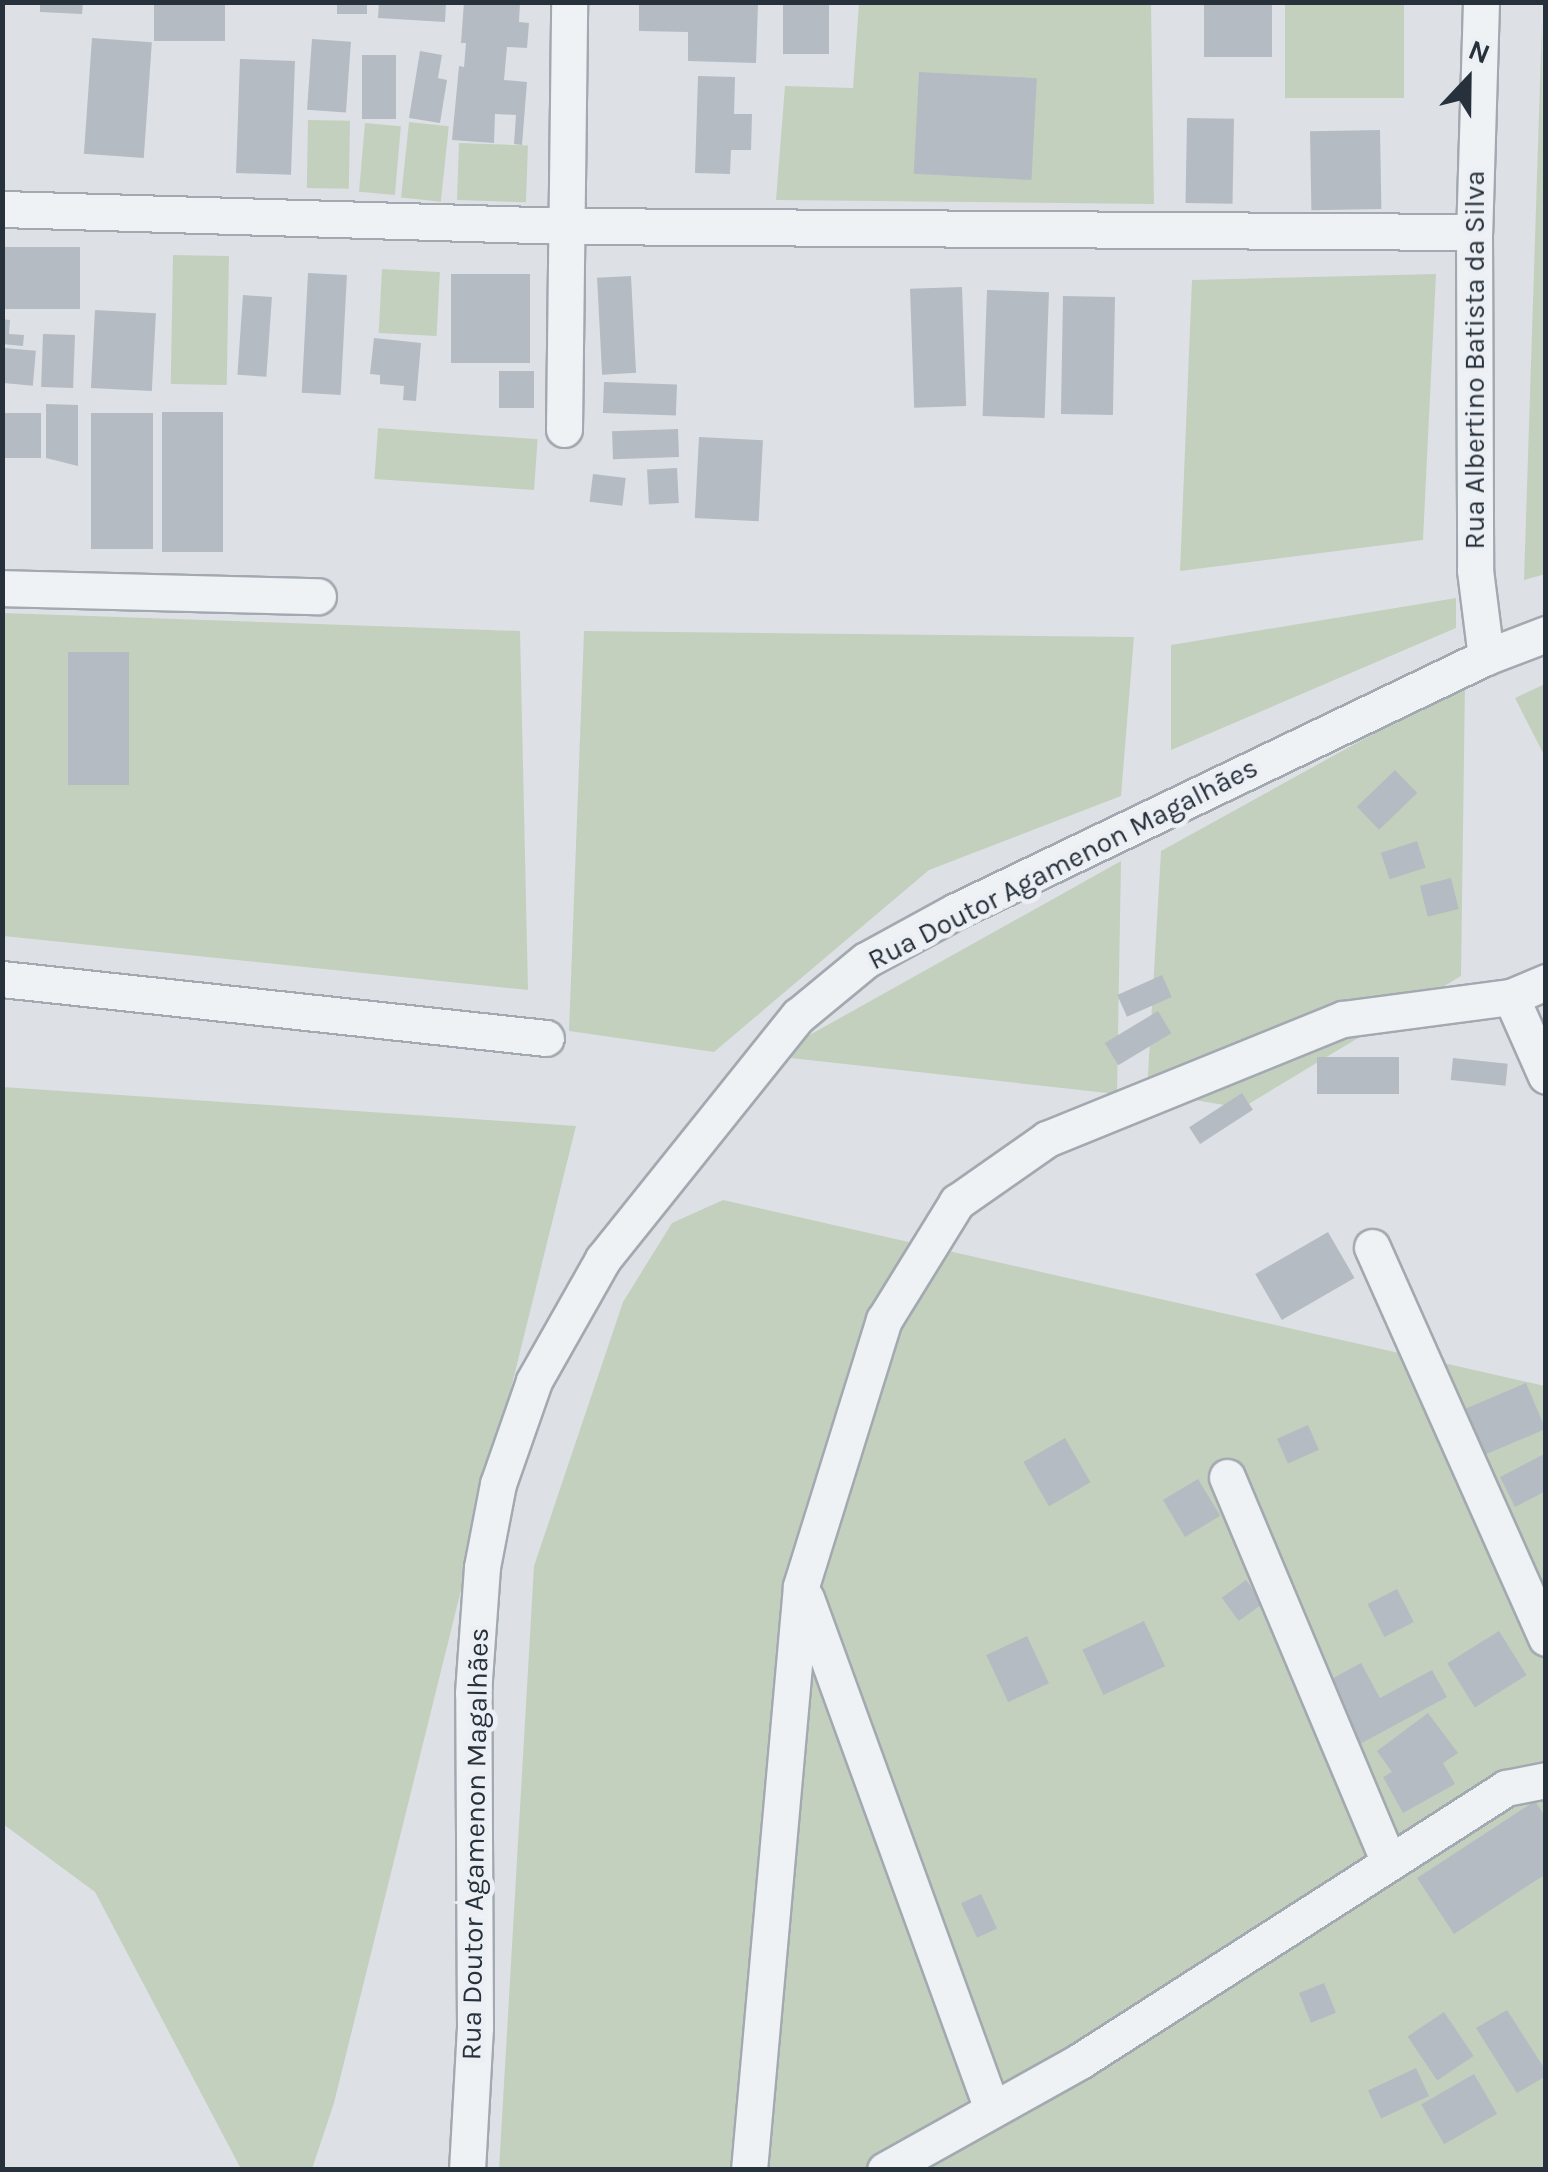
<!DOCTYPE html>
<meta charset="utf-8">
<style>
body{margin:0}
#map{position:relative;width:1548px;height:2172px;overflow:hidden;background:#dde1e6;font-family:Karla,sans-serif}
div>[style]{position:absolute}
.green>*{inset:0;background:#c4d0be;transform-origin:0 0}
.building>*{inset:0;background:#b4bbc3;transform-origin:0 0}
.roads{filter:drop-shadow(2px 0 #a3a9b0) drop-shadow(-2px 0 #a3a9b0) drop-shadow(0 2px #a3a9b0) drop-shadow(0 -2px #a3a9b0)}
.street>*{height:35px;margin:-17.5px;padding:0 17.5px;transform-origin:17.5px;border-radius:17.5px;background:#eff2f5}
span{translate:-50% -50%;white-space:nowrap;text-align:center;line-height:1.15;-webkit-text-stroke:10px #ecf0f4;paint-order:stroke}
.street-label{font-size:28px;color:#27313c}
.frame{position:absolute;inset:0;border:5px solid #27313c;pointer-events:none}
.north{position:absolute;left:1418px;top:30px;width:100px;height:100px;-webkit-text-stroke:8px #ecf0f4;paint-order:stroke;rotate:22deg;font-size:28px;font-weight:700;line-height:40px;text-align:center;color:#27313c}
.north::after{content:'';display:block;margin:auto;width:35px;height:45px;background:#27313c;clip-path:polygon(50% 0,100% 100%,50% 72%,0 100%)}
</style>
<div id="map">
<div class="green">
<div style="clip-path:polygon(859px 3px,1151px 3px,1154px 204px,776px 200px,785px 86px,853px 88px)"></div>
<div style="left:1285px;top:3px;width:119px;height:95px"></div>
<div style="clip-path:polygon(1542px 21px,1546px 574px,1524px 580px)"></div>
<div style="left:308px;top:120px;width:42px;height:68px;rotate:1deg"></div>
<div style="left:409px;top:122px;width:40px;height:76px;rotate:6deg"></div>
<div style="left:365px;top:123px;width:36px;height:69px;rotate:5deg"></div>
<div style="left:459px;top:143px;width:69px;height:57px;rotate:2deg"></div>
<div style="left:173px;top:255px;width:56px;height:129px;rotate:1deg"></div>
<div style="left:382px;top:269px;width:58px;height:64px;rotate:3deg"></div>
<div style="clip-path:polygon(1436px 274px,1423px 540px,1180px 571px,1192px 280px)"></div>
<div style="left:378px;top:428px;width:160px;height:51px;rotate:4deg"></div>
<div style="clip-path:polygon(1456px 598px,1456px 628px,1171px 750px,1171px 645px)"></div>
<div style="clip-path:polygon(3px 613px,520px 631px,528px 990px,3px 936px)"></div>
<div style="clip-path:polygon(584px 631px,1134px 637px,1121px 796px,929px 870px,714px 1052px,569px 1031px)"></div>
<div style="clip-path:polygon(1465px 683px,1461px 976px,1242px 1108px,1147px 1092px,1161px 851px)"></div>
<div style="clip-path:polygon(1545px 684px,1545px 757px,1515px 698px)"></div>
<div style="clip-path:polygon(1121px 861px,1117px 1094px,772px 1056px)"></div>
<div style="clip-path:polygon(3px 1087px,576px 1126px,334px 2103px,312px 2169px,241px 2169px,95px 1892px,3px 1824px)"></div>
<div style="clip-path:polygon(723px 1200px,1545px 1386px,1545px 2169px,499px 2170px,534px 1566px,623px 1302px,672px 1223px)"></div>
</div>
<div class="building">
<div style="clip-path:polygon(40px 2px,83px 2px,82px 14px,40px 12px)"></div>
<div style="left:154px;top:2px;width:71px;height:39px"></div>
<div style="left:337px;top:2px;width:30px;height:12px"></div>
<div style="clip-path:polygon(379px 2px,446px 2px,445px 22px,378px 18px)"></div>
<div style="clip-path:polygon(464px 2px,520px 2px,519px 22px,529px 23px,527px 48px,507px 47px,504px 80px,527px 82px,522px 145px,514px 144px,516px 115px,495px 114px,494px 143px,452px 140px,459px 66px,464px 67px,466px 43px,461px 43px)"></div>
<div style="clip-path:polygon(639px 2px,758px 3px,756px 63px,688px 61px,688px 32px,639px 31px)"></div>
<div style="left:783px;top:2px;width:46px;height:52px"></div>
<div style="left:1204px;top:2px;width:68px;height:55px"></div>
<div style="left:92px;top:38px;width:60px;height:116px;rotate:4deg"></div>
<div style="left:312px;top:39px;width:39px;height:71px;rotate:4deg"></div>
<div style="clip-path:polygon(420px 51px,442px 55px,438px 78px,447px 80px,440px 123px,409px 118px)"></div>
<div style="left:362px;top:55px;width:34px;height:64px"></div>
<div style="left:240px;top:59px;width:55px;height:114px;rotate:2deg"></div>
<div style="left:919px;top:72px;width:118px;height:102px;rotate:3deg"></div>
<div style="clip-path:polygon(698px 76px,735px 77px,734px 114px,752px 114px,751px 150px,731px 150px,730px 174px,695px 173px)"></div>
<div style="left:1187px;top:118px;width:47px;height:85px;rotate:1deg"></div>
<div style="left:1380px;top:130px;width:79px;height:70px;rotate:89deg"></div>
<div style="left:5px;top:247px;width:75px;height:62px"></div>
<div style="left:308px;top:273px;width:39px;height:120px;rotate:3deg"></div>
<div style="left:451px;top:274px;width:79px;height:89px"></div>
<div style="left:631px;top:276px;width:97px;height:34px;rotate:87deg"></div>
<div style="left:962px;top:287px;width:119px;height:52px;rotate:88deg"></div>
<div style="left:987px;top:290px;width:62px;height:126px;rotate:2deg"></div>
<div style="left:243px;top:295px;width:29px;height:80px;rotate:4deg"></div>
<div style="left:1063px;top:296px;width:52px;height:118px;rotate:1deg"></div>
<div style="left:95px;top:310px;width:61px;height:78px;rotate:3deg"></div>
<div style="clip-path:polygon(2px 319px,10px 320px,9px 334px,24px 335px,23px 346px,2px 344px)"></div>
<div style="left:43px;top:334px;width:32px;height:53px;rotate:2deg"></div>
<div style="clip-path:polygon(374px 338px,421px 343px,416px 401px,403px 400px,404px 386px,380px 384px,380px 375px,370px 374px)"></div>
<div style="left:4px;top:348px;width:32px;height:35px;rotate:5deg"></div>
<div style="left:499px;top:371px;width:35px;height:37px"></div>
<div style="left:604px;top:382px;width:73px;height:31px;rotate:2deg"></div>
<div style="clip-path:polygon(46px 404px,78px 405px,78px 466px,46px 458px)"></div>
<div style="left:162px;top:412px;width:61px;height:140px"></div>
<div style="left:2px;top:413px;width:39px;height:45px"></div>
<div style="left:91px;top:413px;width:62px;height:136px"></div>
<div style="left:678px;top:429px;width:28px;height:66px;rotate:88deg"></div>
<div style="left:699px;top:437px;width:64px;height:81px;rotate:3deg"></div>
<div style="left:677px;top:468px;width:35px;height:30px;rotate:87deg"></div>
<div style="left:593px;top:474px;width:33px;height:28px;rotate:7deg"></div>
<div style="left:68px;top:652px;width:61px;height:133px"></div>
<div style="left:1395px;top:770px;width:32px;height:53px;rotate:46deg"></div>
<div style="left:1417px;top:841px;width:28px;height:38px;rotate:72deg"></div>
<div style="left:1451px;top:878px;width:32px;height:32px;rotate:76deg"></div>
<div style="left:1162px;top:975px;width:24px;height:49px;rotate:66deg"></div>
<div style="left:1158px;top:1011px;width:26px;height:62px;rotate:59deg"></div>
<div style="left:1317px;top:1057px;width:82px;height:37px"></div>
<div style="left:1453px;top:1058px;width:55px;height:22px;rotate:6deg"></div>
<div style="left:1242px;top:1093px;width:20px;height:63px;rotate:57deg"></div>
<div style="left:1328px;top:1232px;width:53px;height:84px;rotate:60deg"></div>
<div style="left:1526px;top:1383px;width:50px;height:66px;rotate:67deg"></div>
<div style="left:1308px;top:1425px;width:27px;height:34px;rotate:66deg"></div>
<div style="left:1065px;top:1438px;width:51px;height:48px;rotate:60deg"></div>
<div style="clip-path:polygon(1546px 1453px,1546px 1491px,1515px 1507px,1500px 1477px)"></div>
<div style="left:1198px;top:1479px;width:43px;height:41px;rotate:59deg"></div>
<div style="left:1246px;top:1580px;width:29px;height:30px;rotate:54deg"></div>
<div style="left:1397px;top:1589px;width:37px;height:33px;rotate:63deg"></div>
<div style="left:1144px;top:1621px;width:50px;height:68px;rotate:65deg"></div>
<div style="left:1499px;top:1631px;width:52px;height:61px;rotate:58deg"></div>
<div style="left:1027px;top:1636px;width:52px;height:45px;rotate:65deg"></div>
<div style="clip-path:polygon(1361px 1663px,1380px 1698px,1432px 1670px,1447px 1697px,1360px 1744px,1326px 1682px)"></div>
<div style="clip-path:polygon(1428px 1713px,1458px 1753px,1443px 1763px,1455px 1784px,1403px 1813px,1383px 1777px,1392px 1772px,1377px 1751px)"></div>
<div style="clip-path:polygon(1535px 1801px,1546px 1818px,1546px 1874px,1454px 1934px,1417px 1878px)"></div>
<div style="left:981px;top:1894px;width:38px;height:22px;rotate:65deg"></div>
<div style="left:1324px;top:1983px;width:32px;height:27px;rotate:68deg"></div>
<div style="clip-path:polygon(1507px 2010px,1546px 2071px,1546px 2076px,1517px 2093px,1476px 2028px)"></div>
<div style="left:1444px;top:2012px;width:53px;height:44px;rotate:56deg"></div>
<div style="left:1416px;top:2068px;width:31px;height:53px;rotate:65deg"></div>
<div style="left:1474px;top:2074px;width:46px;height:61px;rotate:60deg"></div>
</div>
<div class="roads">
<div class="street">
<div style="left:1481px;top:2px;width:230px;rotate:91.7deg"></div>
<div style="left:1474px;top:232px;width:338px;rotate:89.8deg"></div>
<div style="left:1475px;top:570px;width:88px;rotate:82.8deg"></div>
<div style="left:2px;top:209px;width:566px;rotate:1.72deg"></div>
<div style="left:568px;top:226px;width:906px;rotate:0.38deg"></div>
<div style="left:564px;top:429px;width:427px;rotate:-89.3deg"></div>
<div style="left:2px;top:588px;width:316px;rotate:1.5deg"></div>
<div style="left:2px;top:979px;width:547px;rotate:6.19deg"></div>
<div style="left:1546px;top:982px;width:38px;rotate:157deg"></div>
<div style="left:1511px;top:997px;width:86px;rotate:66.1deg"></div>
<div style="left:1372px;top:1247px;width:428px;rotate:66deg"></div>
<div style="left:1227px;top:1477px;width:415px;rotate:67.2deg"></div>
<div style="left:806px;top:1598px;width:544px;rotate:70deg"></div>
<div style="left:467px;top:2170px;width:143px;rotate:-86.8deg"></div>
<div style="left:475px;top:2027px;width:334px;rotate:-90.3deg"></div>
<div style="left:473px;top:1693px;width:126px;rotate:-85.9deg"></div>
<div style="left:482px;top:1567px;width:85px;rotate:-79.1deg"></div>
<div style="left:498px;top:1484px;width:109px;rotate:-70.7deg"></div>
<div style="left:534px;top:1381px;width:140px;rotate:-60.5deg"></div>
<div style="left:603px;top:1259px;width:312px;rotate:-51.3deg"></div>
<div style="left:798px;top:1016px;width:88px;rotate:-39.5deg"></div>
<div style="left:866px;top:960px;width:102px;rotate:-28.6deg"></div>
<div style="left:956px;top:911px;width:588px;rotate:-25.61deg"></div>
<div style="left:1486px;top:657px;width:64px;rotate:-21deg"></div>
<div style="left:749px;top:2170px;width:586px;rotate:-84.91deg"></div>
<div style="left:801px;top:1586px;width:279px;rotate:-72.7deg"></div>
<div style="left:884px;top:1320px;width:139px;rotate:-58.3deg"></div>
<div style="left:957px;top:1202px;width:110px;rotate:-35deg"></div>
<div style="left:1047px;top:1139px;width:319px;rotate:-22.1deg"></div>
<div style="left:1343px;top:1019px;width:169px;rotate:-7.5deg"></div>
<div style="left:885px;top:2170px;width:223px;rotate:-29.2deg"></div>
<div style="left:1080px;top:2061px;width:506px;rotate:-32.65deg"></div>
<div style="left:1506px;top:1788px;width:41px;rotate:-11.3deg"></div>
</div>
</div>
<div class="street-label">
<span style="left:1475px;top:360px;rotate:-90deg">Rua Albertino Batista da Silva</span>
<span style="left:1063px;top:864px;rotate:-27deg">Rua Doutor Agamenon Magalhães</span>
<span style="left:475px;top:1844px;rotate:-89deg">Rua Doutor Agamenon Magalhães</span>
</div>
<div class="frame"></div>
<div class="north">N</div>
</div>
